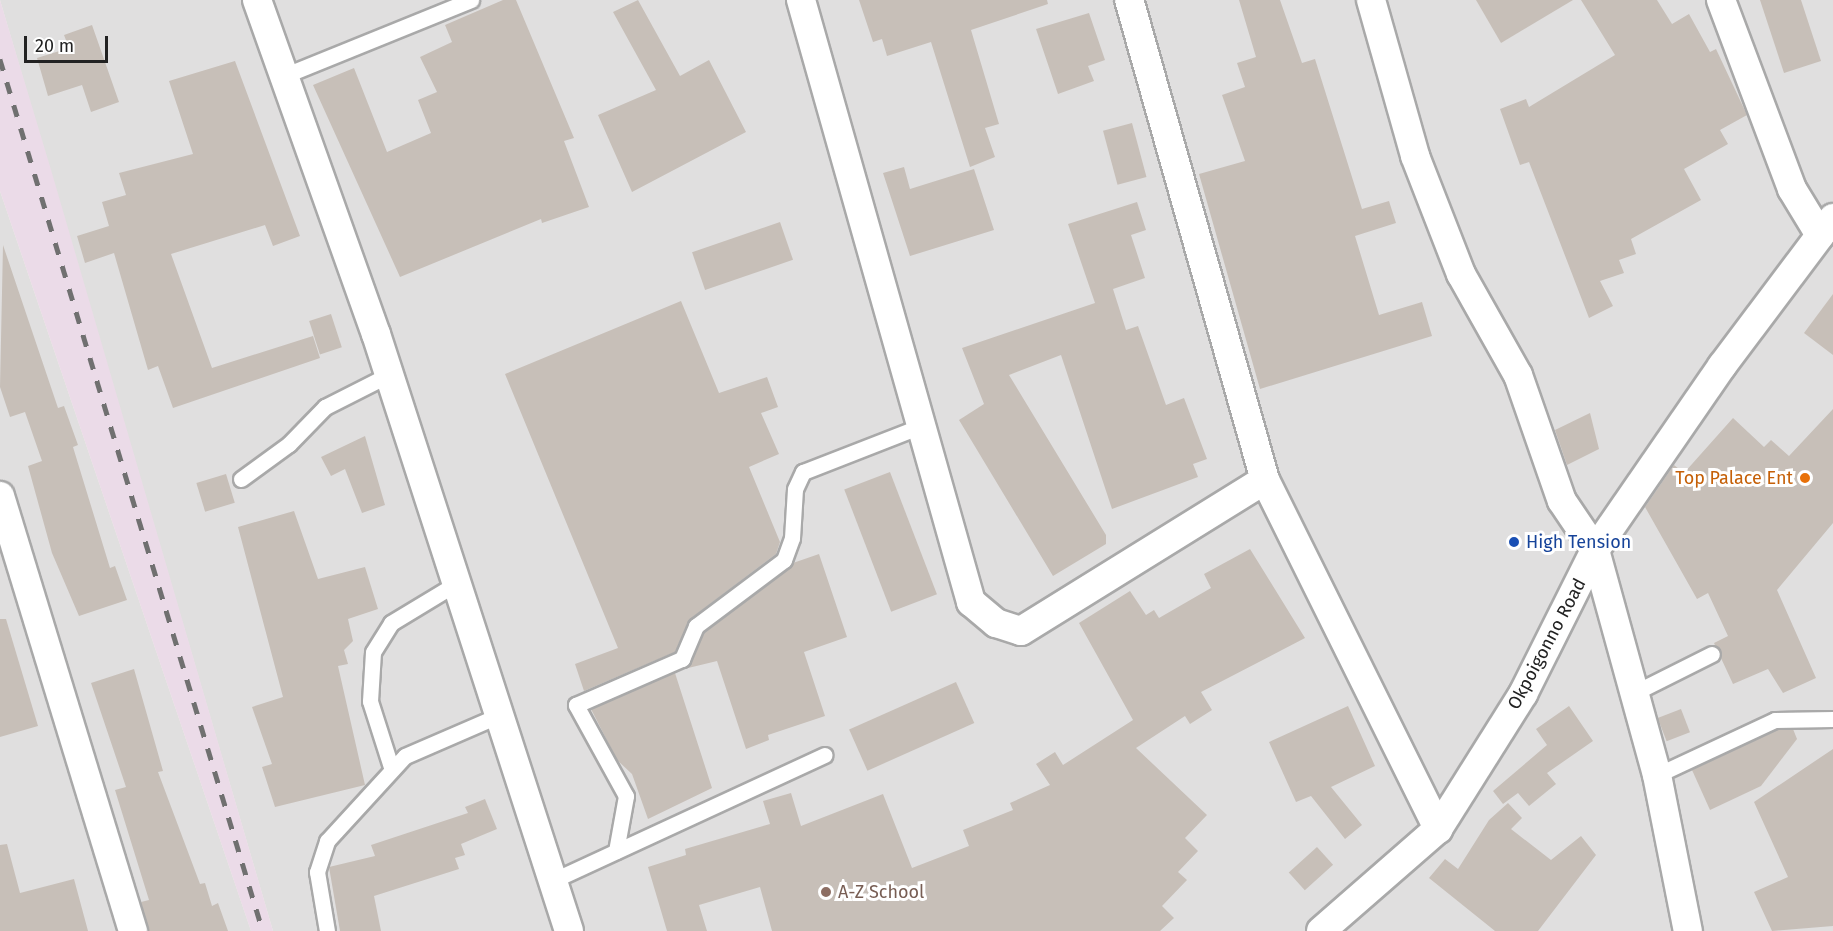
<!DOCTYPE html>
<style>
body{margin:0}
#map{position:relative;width:1833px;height:931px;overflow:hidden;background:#f2efe9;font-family:"Fira Sans",sans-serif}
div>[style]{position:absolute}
.residential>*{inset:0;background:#e0dfdf}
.industrial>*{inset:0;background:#ebdbe8}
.building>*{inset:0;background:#c7bfb8;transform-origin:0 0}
.roads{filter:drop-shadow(2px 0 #a9a9a9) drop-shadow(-2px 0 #a9a9a9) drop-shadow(0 2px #a9a9a9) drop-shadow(0 -2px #a9a9a9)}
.service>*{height:15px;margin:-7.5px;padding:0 7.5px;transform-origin:7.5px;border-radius:7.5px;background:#fff}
.minor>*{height:28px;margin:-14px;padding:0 14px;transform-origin:14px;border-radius:14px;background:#fff}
.rail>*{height:4.5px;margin-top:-2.25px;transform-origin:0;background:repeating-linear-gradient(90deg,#707070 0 12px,transparent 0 24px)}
.dots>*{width:16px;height:16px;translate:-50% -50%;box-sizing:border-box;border:3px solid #fff;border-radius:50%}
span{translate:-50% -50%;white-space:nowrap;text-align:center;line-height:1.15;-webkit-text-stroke:6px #fff;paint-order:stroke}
.food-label{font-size:18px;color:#c56008}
.right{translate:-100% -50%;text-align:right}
.transit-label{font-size:18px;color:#164399}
.left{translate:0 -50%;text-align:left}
.street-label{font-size:18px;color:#222}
.education-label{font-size:18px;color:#785e54}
.scale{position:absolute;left:24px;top:36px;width:84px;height:27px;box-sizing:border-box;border:3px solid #222;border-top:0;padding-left:8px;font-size:18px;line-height:21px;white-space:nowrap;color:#222;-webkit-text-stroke:4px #fff;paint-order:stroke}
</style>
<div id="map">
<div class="residential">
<div style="clip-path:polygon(0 0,1833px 0,1833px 931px,273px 931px)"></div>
<div style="clip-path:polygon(0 191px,249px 925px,251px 931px,0 931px)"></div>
</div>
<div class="industrial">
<div style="clip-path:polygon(0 0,51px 170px,273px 931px,251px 931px,0 191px)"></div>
</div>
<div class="building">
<div style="clip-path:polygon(503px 0,516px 0,574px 138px,564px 141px,589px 207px,542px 223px,541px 219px,400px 277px,313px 85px,354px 68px,387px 152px,431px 133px,418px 100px,437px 92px,420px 57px,452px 42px,445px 25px)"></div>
<div style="clip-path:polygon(638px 0,680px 76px,709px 60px,746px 132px,632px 192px,598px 115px,656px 90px,613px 12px)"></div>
<div style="clip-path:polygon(859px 0,1047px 0,1048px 4px,971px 30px,999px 124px,985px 128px,995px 157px,970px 167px,931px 42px,887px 56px,882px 39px,873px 42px)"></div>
<div style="clip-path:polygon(1239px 0,1280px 0,1302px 63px,1315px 59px,1362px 209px,1389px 201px,1396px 223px,1355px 236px,1379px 315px,1422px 302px,1432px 336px,1260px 389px,1199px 174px,1245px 161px,1222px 95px,1245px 87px,1237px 63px,1256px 57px)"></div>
<div style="clip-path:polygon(1476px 0,1573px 0,1501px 43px)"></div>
<div style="clip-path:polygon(1581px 0,1657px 0,1672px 24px,1689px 14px,1710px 52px,1716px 49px,1747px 115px,1720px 130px,1728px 144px,1684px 169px,1701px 200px,1631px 239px,1636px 254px,1619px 260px,1624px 273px,1600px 281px,1613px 306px,1589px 318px,1529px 162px,1520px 165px,1500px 109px,1526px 99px,1529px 107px,1615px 55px)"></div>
<div style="clip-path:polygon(1760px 0,1801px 0,1821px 61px,1784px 73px)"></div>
<div style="clip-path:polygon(1089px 13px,1105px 60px,1088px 66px,1094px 81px,1058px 94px,1036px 29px)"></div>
<div style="clip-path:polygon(92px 25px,119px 102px,91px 112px,82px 85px,48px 96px,37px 58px,69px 48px,64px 35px)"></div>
<div style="clip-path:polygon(235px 61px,300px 236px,273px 246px,265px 225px,171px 254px,212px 368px,313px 336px,320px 358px,173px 408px,158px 366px,148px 370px,114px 253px,85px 263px,77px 236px,109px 226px,102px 202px,126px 195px,119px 173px,193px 154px,169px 81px)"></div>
<div style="left:1132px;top:123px;width:56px;height:30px;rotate:75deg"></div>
<div style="clip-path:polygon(904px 167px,910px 189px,974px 169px,994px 230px,910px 256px,883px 173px)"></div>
<div style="clip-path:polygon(1137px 202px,1146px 230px,1131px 235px,1145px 278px,1113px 289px,1126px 330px,1138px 326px,1166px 405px,1184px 398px,1207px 459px,1193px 464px,1198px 477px,1112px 509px,1061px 355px,1009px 375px,1106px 535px,1106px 544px,1053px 576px,959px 420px,984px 404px,962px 348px,1095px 303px,1068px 224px)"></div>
<div style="left:780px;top:222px;width:40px;height:93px;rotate:71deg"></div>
<div style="clip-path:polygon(3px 245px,58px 408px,64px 406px,78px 445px,73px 447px,110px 568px,115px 566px,127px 600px,79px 616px,52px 553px,28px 466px,42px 461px,25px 412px,10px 417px,0 387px)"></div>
<div style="clip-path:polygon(1833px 294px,1833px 355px,1804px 333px)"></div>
<div style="clip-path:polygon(681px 301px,719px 393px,767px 377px,778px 407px,761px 413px,779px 454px,749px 467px,780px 542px,776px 554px,690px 619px,675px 652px,584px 691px,575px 664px,618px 648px,505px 374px)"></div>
<div style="left:331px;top:314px;width:35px;height:23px;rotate:72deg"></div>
<div style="clip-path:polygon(1833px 409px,1833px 523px,1777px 590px,1816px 678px,1783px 693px,1768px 669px,1733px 684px,1714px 643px,1728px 636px,1708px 593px,1697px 599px,1645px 507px,1674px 465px,1684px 473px,1733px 418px,1764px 447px,1771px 440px,1789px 456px)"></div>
<div style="clip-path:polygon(1590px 413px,1599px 449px,1567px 465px,1555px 430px)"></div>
<div style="clip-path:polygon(365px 436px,385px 505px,362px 513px,345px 469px,331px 476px,321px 457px)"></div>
<div style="left:890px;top:472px;width:131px;height:49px;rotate:69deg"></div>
<div style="left:226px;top:474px;width:30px;height:31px;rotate:73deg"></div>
<div style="clip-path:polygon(294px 511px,318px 579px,365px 567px,378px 609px,348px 619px,353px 641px,344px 650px,348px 664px,338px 666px,365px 785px,275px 807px,262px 767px,272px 764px,252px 707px,283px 697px,238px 527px)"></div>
<div style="clip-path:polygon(1250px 549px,1305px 638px,1201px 692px,1212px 710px,1190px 724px,1185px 716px,1136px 748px,1207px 815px,1185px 838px,1198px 851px,1178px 872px,1187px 880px,1162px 906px,1174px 918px,1160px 931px,772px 931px,760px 887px,699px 905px,707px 931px,667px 931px,648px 867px,686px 855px,685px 849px,770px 824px,763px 801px,791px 793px,801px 826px,883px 794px,912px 868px,969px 846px,963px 830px,1013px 810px,1010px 803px,1050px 785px,1036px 764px,1055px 752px,1063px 765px,1133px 720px,1079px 623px,1130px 591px,1146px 615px,1154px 610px,1159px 618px,1211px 588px,1204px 574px)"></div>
<div style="clip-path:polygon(819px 554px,847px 637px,804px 652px,825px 716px,768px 735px,769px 740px,746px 749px,717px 661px,684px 669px,704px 632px,793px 563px)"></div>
<div style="clip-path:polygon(0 619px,6px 619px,38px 726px,0 737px)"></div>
<div style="clip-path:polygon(134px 669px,163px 771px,158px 772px,200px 884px,205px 883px,212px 906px,218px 903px,228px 931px,149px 931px,141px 902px,149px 900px,115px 790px,126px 787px,91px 683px)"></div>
<div style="clip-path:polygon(675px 673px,712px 788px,648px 819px,632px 774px,617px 760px,591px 709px)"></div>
<div style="left:956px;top:682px;width:45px;height:117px;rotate:66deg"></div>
<div style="clip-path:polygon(1348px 706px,1375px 766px,1331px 787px,1362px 825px,1345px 839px,1311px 796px,1296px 802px,1269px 742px)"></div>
<div style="clip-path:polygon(1569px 706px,1593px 741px,1547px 773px,1556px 784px,1529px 806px,1518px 793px,1503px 804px,1493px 791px,1547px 745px,1536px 729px)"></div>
<div style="left:1681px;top:709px;width:25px;height:25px;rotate:69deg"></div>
<div style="clip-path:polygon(1793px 729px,1797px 739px,1761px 786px,1710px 810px,1692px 770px,1777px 730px)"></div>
<div style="clip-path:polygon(1833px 749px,1833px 926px,1772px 931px,1754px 892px,1788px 877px,1754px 802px)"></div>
<div style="clip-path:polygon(485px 799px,497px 829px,461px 844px,465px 855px,455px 858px,459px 869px,374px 896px,381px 931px,340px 931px,329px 867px,375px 856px,371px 845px,468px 813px,465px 807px)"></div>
<div style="clip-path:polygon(1508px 803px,1522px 818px,1511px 829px,1551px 860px,1581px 836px,1596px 855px,1538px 931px,1495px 931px,1429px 878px,1445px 859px,1458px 869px,1489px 820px)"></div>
<div style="clip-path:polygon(7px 844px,20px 893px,74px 879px,88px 931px,0 931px,0 845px)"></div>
<div style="left:1317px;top:847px;width:24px;height:38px;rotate:48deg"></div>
</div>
<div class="roads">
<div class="service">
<div style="left:286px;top:75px;width:200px;rotate:-22.1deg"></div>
<div style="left:241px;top:479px;width:59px;rotate:-36.1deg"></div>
<div style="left:289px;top:444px;width:52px;rotate:-45.8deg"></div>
<div style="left:325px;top:407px;width:73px;rotate:-26.9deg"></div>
<div style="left:1634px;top:693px;width:87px;rotate:-26.6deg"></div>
<div style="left:391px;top:767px;width:69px;rotate:-107.7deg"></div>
<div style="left:370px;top:701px;width:49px;rotate:-86.5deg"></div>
<div style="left:373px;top:652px;width:34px;rotate:-58deg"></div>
<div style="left:391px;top:623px;width:77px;rotate:-31.2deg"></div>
<div style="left:1657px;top:775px;width:130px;rotate:-25deg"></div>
<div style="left:1775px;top:720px;width:58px;rotate:-1deg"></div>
<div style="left:616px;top:851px;width:56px;rotate:-79.7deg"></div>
<div style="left:626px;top:796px;width:104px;rotate:-118.8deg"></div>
<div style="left:576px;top:705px;width:116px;rotate:-23.5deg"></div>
<div style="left:682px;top:659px;width:36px;rotate:-67deg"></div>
<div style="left:696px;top:626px;width:110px;rotate:-36.9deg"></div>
<div style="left:784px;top:560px;width:23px;rotate:-70deg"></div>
<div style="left:792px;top:538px;width:49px;rotate:-86.5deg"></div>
<div style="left:795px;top:489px;width:19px;rotate:-65deg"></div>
<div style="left:803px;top:472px;width:127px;rotate:-21.3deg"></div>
<div style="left:554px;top:880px;width:298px;rotate:-24.8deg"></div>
<div style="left:327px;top:931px;width:60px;rotate:-99.6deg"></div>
<div style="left:317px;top:872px;width:33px;rotate:-72deg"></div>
<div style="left:327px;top:841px;width:115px;rotate:-47.5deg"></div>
<div style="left:405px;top:756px;width:106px;rotate:-23.4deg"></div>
</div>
<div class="minor">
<div style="left:257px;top:0;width:355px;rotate:70.4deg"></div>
<div style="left:376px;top:334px;width:627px;rotate:72.08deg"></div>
<div style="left:801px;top:0;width:626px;rotate:74.23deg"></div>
<div style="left:971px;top:602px;width:33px;rotate:40deg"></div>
<div style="left:996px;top:623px;width:26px;rotate:18deg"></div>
<div style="left:1021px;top:631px;width:287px;rotate:-31.8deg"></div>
<div style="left:1265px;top:480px;width:499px;rotate:-105.8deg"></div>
<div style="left:1371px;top:0;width:162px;rotate:74.2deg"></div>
<div style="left:1415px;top:156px;width:127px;rotate:68.7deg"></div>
<div style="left:1461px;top:274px;width:116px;rotate:60.6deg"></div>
<div style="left:1518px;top:375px;width:133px;rotate:70.8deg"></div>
<div style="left:1562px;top:501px;width:59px;rotate:56deg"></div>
<div style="left:1595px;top:550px;width:233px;rotate:74.6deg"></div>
<div style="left:1657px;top:775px;width:159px;rotate:78.8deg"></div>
<div style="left:1721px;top:0;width:202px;rotate:69.4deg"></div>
<div style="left:1792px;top:189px;width:54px;rotate:58.7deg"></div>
<div style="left:1265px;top:480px;width:390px;rotate:63.6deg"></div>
<div style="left:0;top:496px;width:455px;rotate:73deg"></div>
<div style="left:1321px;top:931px;width:155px;rotate:-41.1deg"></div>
<div style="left:1438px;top:829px;width:160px;rotate:-57.8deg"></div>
<div style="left:1523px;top:694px;width:161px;rotate:-63.4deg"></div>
<div style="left:1595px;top:550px;width:224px;rotate:-55.4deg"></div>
<div style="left:1722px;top:366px;width:185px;rotate:-53.1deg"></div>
</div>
</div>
<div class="rail">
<div style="left:0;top:59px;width:911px;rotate:73.22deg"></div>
</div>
<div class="dots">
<div style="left:1805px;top:478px;background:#e8710a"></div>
<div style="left:1514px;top:542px;background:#1a4fb4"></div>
<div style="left:826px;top:892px;background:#8d6e63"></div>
</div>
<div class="food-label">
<span class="right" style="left:1793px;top:478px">Top Palace Ent</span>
</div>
<div class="transit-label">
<span class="left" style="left:1526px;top:542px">High Tension</span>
</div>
<div class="street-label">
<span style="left:1547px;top:644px;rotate:-62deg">Okpoigonno Road</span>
</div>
<div class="education-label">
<span class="left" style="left:838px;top:892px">A-Z School</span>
</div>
<div class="scale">20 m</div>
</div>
